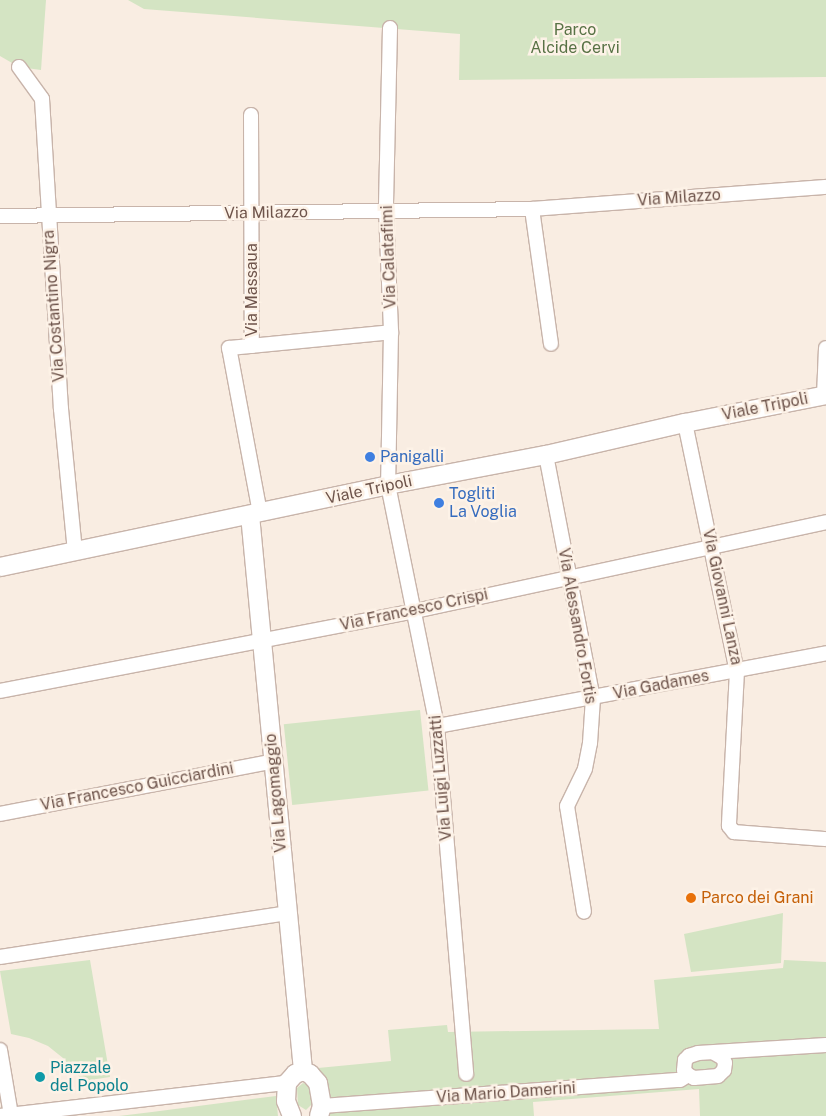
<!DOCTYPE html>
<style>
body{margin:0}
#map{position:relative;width:826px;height:1116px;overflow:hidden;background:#f9ede2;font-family:"Public Sans",sans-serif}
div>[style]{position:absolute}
.green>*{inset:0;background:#d4e4c3;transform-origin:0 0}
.roads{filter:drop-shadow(1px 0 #c8b4aa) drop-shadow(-1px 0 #c8b4aa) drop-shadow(0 1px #c8b4aa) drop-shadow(0 -1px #c8b4aa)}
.minor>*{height:14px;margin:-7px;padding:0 7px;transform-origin:7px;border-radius:7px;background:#fff}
.tertiary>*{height:18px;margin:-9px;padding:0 9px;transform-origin:9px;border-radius:9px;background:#fff}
.dots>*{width:14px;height:14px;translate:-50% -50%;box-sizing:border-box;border:2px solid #fdf2e7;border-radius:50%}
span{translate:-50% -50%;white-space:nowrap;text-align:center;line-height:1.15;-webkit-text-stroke:5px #fdf2e7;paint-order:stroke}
.park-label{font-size:16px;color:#587245}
.street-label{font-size:16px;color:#6e544b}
.shop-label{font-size:16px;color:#366cbe}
.left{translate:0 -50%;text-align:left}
.food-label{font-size:16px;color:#c56008}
.culture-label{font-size:16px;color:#0d838f}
</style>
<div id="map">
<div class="green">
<div style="clip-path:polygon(0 0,46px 0,41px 70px,19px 67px,0 56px)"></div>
<div style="clip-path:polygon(128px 0,826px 0,826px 77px,459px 80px,460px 34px,144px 9px)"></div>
<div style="left:420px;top:710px;width:81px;height:137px;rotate:84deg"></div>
<div style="clip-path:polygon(783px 913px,781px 963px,691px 972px,684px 934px)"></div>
<div style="clip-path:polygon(90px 960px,110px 1077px,83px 1081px,63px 1058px,48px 1046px,29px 1038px,11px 1034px,0 971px)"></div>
<div style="clip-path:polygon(784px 960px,826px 962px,826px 1116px,700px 1116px,699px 1089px,533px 1102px,534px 1116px,321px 1116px,318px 1068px,391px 1061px,388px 1030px,447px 1025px,448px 1032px,659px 1029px,654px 980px,783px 968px)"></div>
<div style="clip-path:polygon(303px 1083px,308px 1085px,311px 1089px,312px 1104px,306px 1110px,298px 1105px,297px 1088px)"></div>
<div style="clip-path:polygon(276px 1096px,278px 1116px,119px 1116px,152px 1112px)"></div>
</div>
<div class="roads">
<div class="minor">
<div style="left:390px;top:28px;width:183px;rotate:91.3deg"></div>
<div style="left:386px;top:211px;width:121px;rotate:87.6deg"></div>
<div style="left:391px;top:332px;width:153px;rotate:91.1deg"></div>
<div style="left:388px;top:485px;width:246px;rotate:78.5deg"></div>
<div style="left:437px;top:726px;width:349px;rotate:85.2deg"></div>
<div style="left:19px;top:67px;width:39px;rotate:54deg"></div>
<div style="left:42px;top:99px;width:311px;rotate:86.5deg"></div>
<div style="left:61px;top:409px;width:144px;rotate:84.4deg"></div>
<div style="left:251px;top:115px;width:231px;rotate:89.8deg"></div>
<div style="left:532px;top:209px;width:136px;rotate:82deg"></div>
<div style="left:0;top:216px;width:532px;rotate:-0.75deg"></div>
<div style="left:532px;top:209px;width:295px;rotate:-4.3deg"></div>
<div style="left:824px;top:396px;width:48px;rotate:-87.6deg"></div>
<div style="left:685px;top:423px;width:253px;rotate:78.2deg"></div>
<div style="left:737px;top:671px;width:155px;rotate:93deg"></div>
<div style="left:729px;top:826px;width:8px;rotate:50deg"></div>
<div style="left:734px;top:832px;width:92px;rotate:4.4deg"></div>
<div style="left:546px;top:455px;width:248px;rotate:79.1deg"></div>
<div style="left:593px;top:698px;width:45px;rotate:93.8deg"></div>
<div style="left:590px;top:743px;width:26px;rotate:101deg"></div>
<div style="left:585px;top:769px;width:41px;rotate:115.9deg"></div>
<div style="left:567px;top:806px;width:107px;rotate:80.9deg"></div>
<div style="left:260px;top:513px;width:168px;rotate:-100.6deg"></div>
<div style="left:229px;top:348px;width:163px;rotate:-5.6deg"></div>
<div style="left:0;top:691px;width:423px;rotate:-10.9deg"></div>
<div style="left:415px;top:611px;width:421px;rotate:-12.2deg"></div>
<div style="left:437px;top:726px;width:396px;rotate:-10.6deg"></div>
<div style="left:0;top:814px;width:279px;rotate:-10.9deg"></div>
<div style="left:0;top:957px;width:290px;rotate:-8.7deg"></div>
<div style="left:0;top:1050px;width:66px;rotate:80.4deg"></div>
<div style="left:714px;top:1053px;width:10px;rotate:29deg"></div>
<div style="left:723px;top:1058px;width:5px;rotate:68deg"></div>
<div style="left:725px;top:1063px;width:7px;rotate:98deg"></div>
<div style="left:724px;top:1070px;width:8px;rotate:135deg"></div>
<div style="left:718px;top:1076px;width:24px;rotate:175deg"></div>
<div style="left:694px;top:1078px;width:7px;rotate:-153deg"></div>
<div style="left:688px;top:1075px;width:6px;rotate:-129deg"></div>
<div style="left:684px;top:1070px;width:10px;rotate:-84deg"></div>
<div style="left:685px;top:1060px;width:6px;rotate:-45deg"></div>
<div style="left:689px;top:1056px;width:9px;rotate:-18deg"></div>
<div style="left:698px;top:1053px;width:128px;rotate:-3.6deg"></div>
<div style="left:322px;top:1106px;width:359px;rotate:-4.2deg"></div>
<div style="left:680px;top:1080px;width:9px;rotate:-32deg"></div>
<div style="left:0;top:1116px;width:289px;rotate:-6.6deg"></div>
</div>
<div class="tertiary">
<div style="left:250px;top:515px;width:559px;rotate:84.55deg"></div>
<div style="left:0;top:567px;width:397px;rotate:-11.9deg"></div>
<div style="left:388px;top:485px;width:161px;rotate:-10.8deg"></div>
<div style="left:546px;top:455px;width:143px;rotate:-13deg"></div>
<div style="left:685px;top:423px;width:144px;rotate:-11.2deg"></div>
<div style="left:292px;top:1116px;width:16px;rotate:-112deg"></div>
<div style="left:286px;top:1101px;width:18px;rotate:-87deg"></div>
<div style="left:287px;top:1083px;width:12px;rotate:-48deg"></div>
<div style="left:295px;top:1074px;width:9px;rotate:-21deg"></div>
<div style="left:303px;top:1071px;width:8px;rotate:23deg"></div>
<div style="left:310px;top:1074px;width:12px;rotate:48deg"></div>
<div style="left:318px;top:1083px;width:23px;rotate:80deg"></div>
<div style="left:322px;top:1106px;width:10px;rotate:107deg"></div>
</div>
</div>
<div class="dots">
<div style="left:370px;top:457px;background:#3f7fe0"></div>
<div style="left:439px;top:503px;background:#3f7fe0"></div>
<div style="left:691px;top:898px;background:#e8710a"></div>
<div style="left:40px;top:1077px;background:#0f9aa8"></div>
</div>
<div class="park-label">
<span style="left:575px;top:39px">Parco<br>Alcide Cervi</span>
</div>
<div class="street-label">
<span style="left:679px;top:198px;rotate:-4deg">Via Milazzo</span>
<span style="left:266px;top:213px;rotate:-1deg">Via Milazzo</span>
<span style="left:389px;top:257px;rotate:-92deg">Via Calatafimi</span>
<span style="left:252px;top:290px;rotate:-90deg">Via Massaua</span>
<span style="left:54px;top:306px;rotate:-94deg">Via Costantino Nigra</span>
<span style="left:765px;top:407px;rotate:-11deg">Viale Tripoli</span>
<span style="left:369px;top:490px;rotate:-12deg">Viale Tripoli</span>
<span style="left:722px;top:597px;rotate:78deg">Via Giovanni Lanza</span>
<span style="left:414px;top:610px;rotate:-12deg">Via Francesco Crispi</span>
<span style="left:577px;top:626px;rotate:80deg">Via Alessandro Fortis</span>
<span style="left:661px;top:685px;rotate:-11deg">Via Gadames</span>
<span style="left:441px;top:778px;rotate:-95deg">Via Luigi Luzzatti</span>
<span style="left:137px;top:787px;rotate:-11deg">Via Francesco Guicciardini</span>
<span style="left:276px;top:793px;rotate:-95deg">Via Lagomaggio</span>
<span style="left:506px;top:1093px;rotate:-4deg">Via Mario Damerini</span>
</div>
<div class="shop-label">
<span class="left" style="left:380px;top:457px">Panigalli</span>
<span class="left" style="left:449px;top:503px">Togliti<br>La Voglia</span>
</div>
<div class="food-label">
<span class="left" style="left:701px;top:898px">Parco dei Grani</span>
</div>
<div class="culture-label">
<span class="left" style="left:50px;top:1077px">Piazzale<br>del Popolo</span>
</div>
</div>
